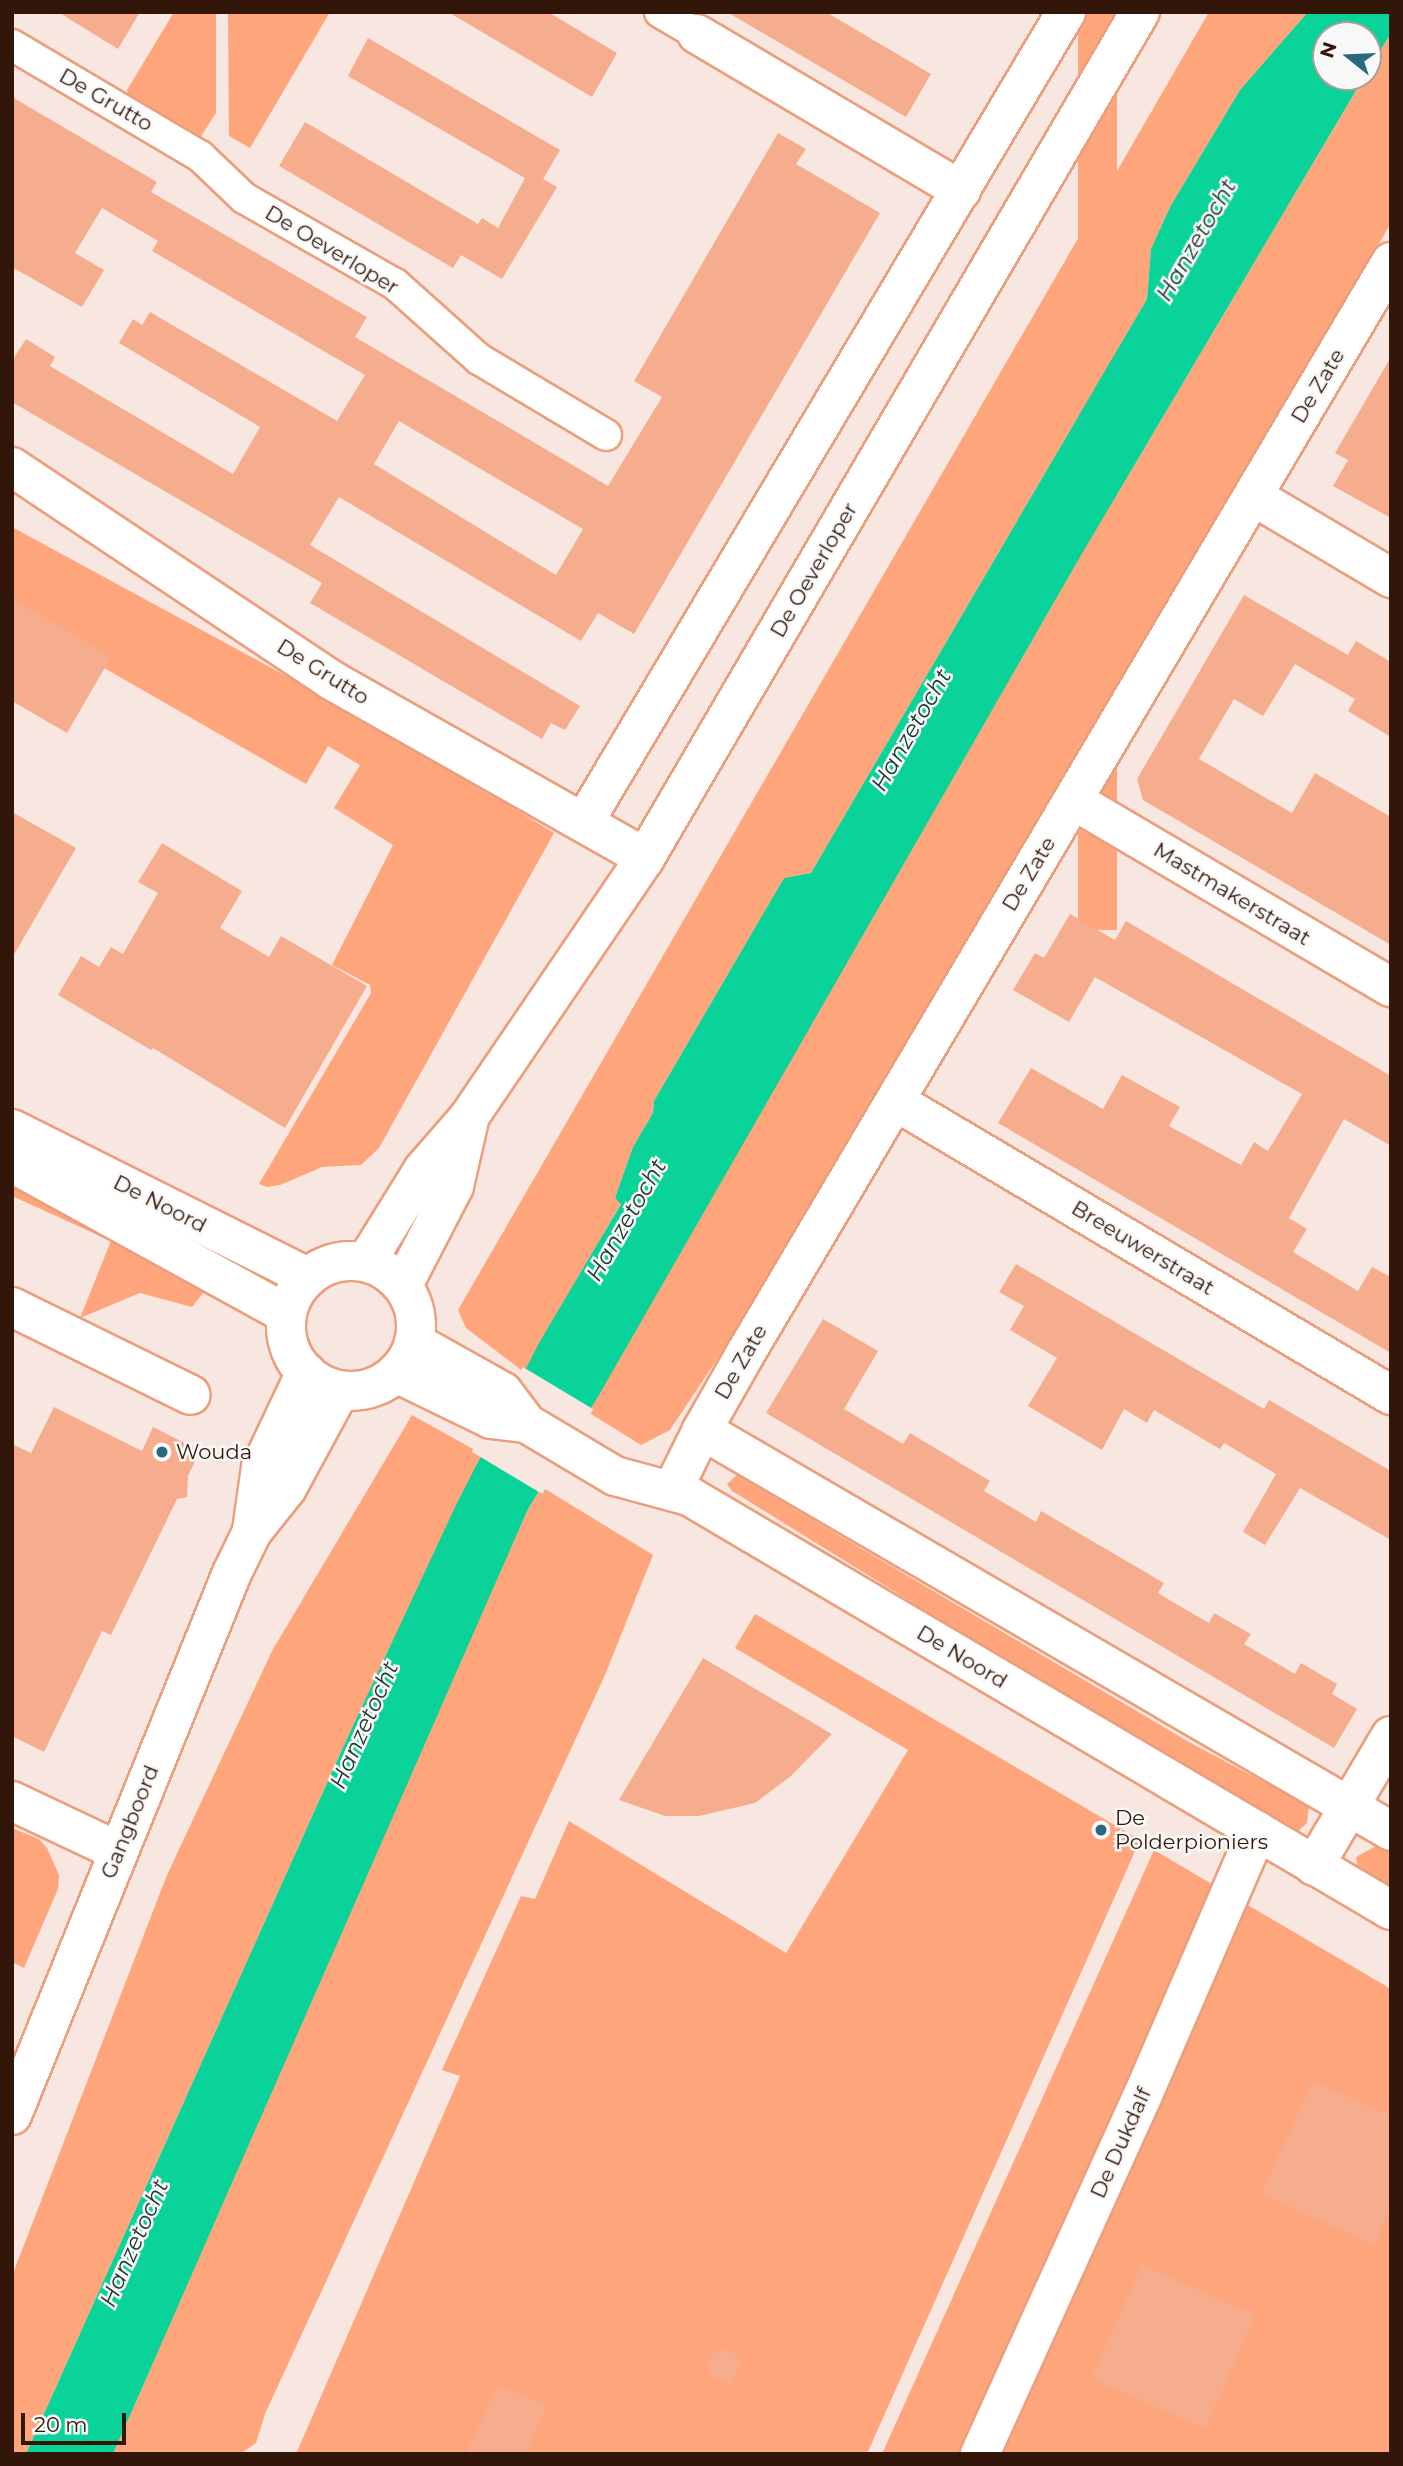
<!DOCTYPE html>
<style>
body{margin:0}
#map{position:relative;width:1403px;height:2466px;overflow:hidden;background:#f7e7e0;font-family:Montserrat,sans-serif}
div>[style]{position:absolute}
.green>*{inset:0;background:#ffa57c;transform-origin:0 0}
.water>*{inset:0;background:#0ad39a}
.pier>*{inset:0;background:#f7e7e0;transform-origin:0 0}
.building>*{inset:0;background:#f6ad8d;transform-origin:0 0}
.roads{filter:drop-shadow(2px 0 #ea9f7d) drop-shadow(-2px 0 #ea9f7d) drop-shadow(0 2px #ea9f7d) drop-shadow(0 -2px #ea9f7d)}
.pedestrian>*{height:30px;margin:-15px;padding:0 15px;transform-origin:15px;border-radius:15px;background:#fff}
.minor>*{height:38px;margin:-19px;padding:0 19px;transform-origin:19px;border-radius:19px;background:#fff}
.secondary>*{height:38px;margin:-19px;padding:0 19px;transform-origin:19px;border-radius:19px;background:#fff}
.secondary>.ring{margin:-19px;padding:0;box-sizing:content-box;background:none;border:38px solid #fff;border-radius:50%}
.dots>*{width:19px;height:19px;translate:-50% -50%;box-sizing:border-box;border:4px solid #f8f8f8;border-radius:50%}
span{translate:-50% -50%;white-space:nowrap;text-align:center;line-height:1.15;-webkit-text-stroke:5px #f8f8f8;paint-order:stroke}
.street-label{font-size:21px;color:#321609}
.poi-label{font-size:21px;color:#321609}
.left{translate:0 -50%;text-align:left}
.water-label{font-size:23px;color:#1d372c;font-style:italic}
.frame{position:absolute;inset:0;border:14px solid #321609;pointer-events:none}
.north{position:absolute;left:1312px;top:21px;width:70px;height:70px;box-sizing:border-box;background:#f8f8f8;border:2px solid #a99e98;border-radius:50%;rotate:288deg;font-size:19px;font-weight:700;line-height:28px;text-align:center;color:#321609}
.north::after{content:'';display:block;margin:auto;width:24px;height:32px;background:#2a687e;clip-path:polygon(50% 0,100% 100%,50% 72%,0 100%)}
.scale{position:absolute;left:21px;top:2413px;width:105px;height:32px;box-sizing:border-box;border:4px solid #321609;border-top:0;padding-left:9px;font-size:21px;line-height:24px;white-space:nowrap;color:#321609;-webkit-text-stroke:5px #f8f8f8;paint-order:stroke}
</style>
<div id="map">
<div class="green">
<div style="clip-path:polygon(174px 12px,216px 12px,216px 113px,198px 141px,130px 102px,127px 90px)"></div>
<div style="clip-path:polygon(228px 12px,330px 12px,250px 148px,229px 136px)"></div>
<div style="left:1078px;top:12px;width:39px;height:918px"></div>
<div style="clip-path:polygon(1209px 12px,1308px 12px,1240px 90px,1170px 207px,1151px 249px,1147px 299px,811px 873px,784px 878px,654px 1101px,653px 1113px,633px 1147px,615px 1198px,621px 1203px,524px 1372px,466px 1328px,458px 1310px)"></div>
<div style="clip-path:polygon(1391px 33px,1391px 223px,778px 1268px,670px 1430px,641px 1445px,588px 1412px,1080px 557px,1364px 77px,1368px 77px,1368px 71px)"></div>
<div style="clip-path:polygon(12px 527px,393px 734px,554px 833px,379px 1148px,361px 1165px,322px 1167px,280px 1185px,267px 1187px,259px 1184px,371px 993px,370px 985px,332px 965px,393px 845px,334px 808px,360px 765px,328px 746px,306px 784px,12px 615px)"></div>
<div style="clip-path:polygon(12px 1186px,211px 1283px,192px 1307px,140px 1293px,80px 1318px,111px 1241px,12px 1196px)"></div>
<div style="clip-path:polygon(412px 1415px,482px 1454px,345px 1743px,26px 2454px,12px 2454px,12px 2276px,167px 1875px,272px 1651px)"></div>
<div style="clip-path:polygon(737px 1475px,1189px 1742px,1309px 1806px,1307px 1823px,1292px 1837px,1267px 1822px,732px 1491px,727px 1484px)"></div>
<div style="clip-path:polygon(542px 1487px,653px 1555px,605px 1675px,265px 2414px,256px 2443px,240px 2454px,113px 2454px,456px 1670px,528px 1509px)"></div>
<div style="clip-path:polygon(755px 1614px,1140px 1840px,867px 2454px,296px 2454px,460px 2076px,442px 2070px,521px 1896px,535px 1899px,569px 1821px,786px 1953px,908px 1750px,735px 1648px)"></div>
<div style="clip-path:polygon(12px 1828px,39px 1839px,47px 1848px,59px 1875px,58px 1889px,24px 1968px,12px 1962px)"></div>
<div style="clip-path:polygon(1378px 1845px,1391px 1854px,1391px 1894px,1359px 1876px,1356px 1857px)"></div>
<div style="clip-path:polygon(1154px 1850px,1391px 1989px,1391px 2454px,882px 2454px)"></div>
</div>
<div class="water">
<div style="clip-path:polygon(1308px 12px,1391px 12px,1391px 33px,1368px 71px,1368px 35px,1326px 35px,1326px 77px,1364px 77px,1080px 557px,599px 1395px,528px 1509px,113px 2454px,26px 2454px,345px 1743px,456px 1505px,539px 1343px,621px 1204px,615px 1198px,633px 1147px,653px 1113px,654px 1101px,784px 878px,811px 873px,1147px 299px,1151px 249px,1170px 207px,1240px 90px)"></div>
</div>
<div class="pier">
<div style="left:523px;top:1367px;width:82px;height:99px;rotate:31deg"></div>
</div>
<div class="building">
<div style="clip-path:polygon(58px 12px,140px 12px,118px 49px)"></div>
<div style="clip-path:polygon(448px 12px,548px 12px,617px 53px,592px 97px)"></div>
<div style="clip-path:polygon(727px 12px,826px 12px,931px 74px,906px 117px)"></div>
<div style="clip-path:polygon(368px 38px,560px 150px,543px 179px,557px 187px,502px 279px,461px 255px,453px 268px,279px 166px,305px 122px,478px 224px,482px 218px,498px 228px,525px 178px,348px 76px)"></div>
<div style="clip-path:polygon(evenodd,12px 97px,157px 182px,151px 192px,367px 317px,355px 337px,608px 486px,662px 397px,634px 381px,778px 133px,806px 149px,796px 164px,880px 213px,634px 634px,598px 613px,581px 641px,339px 497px,310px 545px,580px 706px,565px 730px,551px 723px,542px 739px,310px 603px,322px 583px,12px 402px,12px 361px,26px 339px,55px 357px,50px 366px,233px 474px,260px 427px,119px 343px,133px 319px,142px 325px,150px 312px,337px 421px,365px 375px,152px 251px,158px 241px,102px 208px,75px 253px,104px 270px,82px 307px,12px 267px,12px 97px,399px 421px,583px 529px,556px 575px,374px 464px,399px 421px)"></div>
<div style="clip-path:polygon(1391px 357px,1391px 518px,1333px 486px,1348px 460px,1335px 453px)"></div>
<div style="clip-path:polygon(1244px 595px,1348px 655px,1356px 641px,1391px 662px,1391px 737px,1348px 711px,1355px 699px,1295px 664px,1263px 716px,1234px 699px,1199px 759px,1292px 813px,1315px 773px,1391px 817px,1391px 945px,1143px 800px,1137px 779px)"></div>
<div style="clip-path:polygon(12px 598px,111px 657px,67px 733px,12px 701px)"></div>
<div style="clip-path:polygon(12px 812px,76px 848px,12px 958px)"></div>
<div style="clip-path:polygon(162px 843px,242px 891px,220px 928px,269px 957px,281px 936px,367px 986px,285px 1128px,153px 1048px,151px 1050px,58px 995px,81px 956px,99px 967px,111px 947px,123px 954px,158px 893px,138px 882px)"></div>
<div style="clip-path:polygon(1070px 914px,1115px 940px,1126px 921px,1391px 1076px,1391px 1146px,1344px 1119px,1289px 1218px,1307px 1229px,1293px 1252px,1358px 1291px,1372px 1267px,1391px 1277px,1391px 1353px,998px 1123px,1031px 1068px,1103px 1109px,1122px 1075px,1180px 1107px,1169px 1126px,1241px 1165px,1254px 1142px,1268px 1151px,1302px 1094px,1095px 977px,1069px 1022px,1013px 990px,1035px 953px,1044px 958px)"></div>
<div style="clip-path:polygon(1016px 1264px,1264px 1409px,1269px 1400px,1391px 1471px,1391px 1540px,1300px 1488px,1265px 1545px,1243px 1532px,1276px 1474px,1224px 1443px,1220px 1449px,1154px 1410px,1147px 1423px,1124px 1409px,1102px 1450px,1028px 1406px,1057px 1358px,1010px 1330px,1024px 1306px,999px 1292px)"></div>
<div style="clip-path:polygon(823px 1319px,878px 1351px,844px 1409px,903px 1444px,910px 1433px,990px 1481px,984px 1491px,1036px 1522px,1041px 1511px,1164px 1583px,1158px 1593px,1183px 1608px,1209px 1623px,1214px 1613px,1251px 1634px,1244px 1644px,1295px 1674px,1301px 1663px,1337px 1684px,1332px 1694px,1357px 1709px,1334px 1748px,766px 1413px)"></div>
<div style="clip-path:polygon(54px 1407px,142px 1451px,153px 1427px,200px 1451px,188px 1476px,187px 1497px,177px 1499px,111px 1635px,102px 1631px,44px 1752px,12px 1736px,12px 1444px,31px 1453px)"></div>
<div style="clip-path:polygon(703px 1658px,832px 1734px,791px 1776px,755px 1803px,699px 1816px,665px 1816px,619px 1800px)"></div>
<div style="clip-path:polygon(1313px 2081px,1391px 2116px,1391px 2209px,1374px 2245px,1261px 2194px)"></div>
<div style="left:1142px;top:2265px;width:124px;height:124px;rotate:24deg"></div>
<div style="clip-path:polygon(725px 2349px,736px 2354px,740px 2365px,731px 2384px,712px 2376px,708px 2364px,713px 2353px)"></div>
<div style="clip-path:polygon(498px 2385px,547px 2406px,525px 2454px,466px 2454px)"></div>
</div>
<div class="roads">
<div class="pedestrian">
<div style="left:660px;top:12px;width:43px;rotate:30.7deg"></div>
<div style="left:12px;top:45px;width:218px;rotate:30.6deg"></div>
<div style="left:200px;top:156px;width:61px;rotate:43.7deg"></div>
<div style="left:244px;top:198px;width:174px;rotate:29.7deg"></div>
<div style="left:395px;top:284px;width:113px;rotate:41.8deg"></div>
<div style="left:479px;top:359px;width:148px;rotate:30.9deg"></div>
</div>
<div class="minor">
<div style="left:697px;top:34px;width:307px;rotate:30.6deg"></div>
<div style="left:12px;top:467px;width:384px;rotate:33.7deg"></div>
<div style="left:331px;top:680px;width:361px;rotate:29.5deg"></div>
<div style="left:1253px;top:496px;width:161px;rotate:30.7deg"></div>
<div style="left:1073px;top:800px;width:369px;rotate:30.5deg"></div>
<div style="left:584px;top:822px;width:943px;rotate:-59.24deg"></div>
<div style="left:895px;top:1101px;width:577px;rotate:30.66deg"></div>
<div style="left:12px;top:1307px;width:199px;rotate:26.2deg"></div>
<div style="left:414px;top:1342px;width:102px;rotate:29.3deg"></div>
<div style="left:503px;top:1392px;width:39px;rotate:53deg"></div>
<div style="left:526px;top:1423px;width:104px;rotate:30.8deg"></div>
<div style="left:615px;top:1476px;width:77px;rotate:15.1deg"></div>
<div style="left:689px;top:1496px;width:815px;rotate:30.53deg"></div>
<div style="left:396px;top:1373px;width:106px;rotate:25.8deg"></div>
<div style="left:491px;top:1419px;width:35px;rotate:7deg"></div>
<div style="left:702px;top:1430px;width:797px;rotate:30.2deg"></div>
<div style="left:673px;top:1489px;width:66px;rotate:-63.8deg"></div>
<div style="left:702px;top:1430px;width:85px;rotate:-60.4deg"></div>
<div style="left:744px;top:1356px;width:1271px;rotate:-59.4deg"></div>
<div style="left:12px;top:1801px;width:117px;rotate:25.3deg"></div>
<div style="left:1314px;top:1866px;width:151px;rotate:-59.4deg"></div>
<div style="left:980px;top:2454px;width:392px;rotate:-65.6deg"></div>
<div style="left:1142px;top:2097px;width:290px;rotate:-66.6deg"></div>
</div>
<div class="secondary">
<div style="left:12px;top:1129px;width:331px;rotate:26.6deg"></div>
<div style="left:12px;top:1163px;width:314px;rotate:28.8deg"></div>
<div class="ring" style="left:286px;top:1261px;width:92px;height:92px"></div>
<div style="left:366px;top:1262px;width:108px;rotate:-58.2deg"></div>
<div style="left:423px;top:1170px;width:70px;rotate:-49deg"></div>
<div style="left:469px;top:1117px;width:313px;rotate:-55.8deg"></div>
<div style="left:645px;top:858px;width:980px;rotate:-59.67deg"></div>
<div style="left:403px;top:1285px;width:111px;rotate:-62.7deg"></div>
<div style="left:454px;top:1186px;width:68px;rotate:-77.2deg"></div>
<div style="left:252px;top:1531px;width:65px;rotate:-82deg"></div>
<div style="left:261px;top:1467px;width:105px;rotate:-64.7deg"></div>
<div style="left:12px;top:2115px;width:585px;rotate:-67.91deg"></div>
<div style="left:232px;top:1573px;width:46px;rotate:-64deg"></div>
<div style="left:252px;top:1532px;width:56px;rotate:-51.5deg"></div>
<div style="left:287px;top:1488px;width:111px;rotate:-61.6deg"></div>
</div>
</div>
<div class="dots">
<div style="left:162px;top:1452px;background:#2a687e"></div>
<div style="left:1101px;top:1830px;background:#2a687e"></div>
</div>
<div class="street-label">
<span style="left:106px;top:100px;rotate:30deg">De Grutto</span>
<span style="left:332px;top:250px;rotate:31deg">De Oeverloper</span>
<span style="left:1318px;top:386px;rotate:-59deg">De Zate</span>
<span style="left:814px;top:570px;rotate:-60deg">De Oeverloper</span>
<span style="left:323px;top:672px;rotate:32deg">De Grutto</span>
<span style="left:1029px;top:874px;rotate:-59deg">De Zate</span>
<span style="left:1232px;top:894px;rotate:31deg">Mastmakerstraat</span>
<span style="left:160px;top:1204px;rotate:27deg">De Noord</span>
<span style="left:1143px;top:1248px;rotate:31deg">Breeuwerstraat</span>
<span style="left:741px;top:1362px;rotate:-60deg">De Zate</span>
<span style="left:962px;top:1657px;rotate:31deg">De Noord</span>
<span style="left:130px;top:1822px;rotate:-68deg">Gangboord</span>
<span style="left:1121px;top:2143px;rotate:-66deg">De Dukdalf</span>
</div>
<div class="poi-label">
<span class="left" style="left:176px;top:1452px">Wouda</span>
<span class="left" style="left:1115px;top:1830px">De<br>Polderpioniers</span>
</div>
<div class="water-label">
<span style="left:1196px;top:240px;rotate:-60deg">Hanzetocht</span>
<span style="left:911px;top:730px;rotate:-60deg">Hanzetocht</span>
<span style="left:626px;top:1220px;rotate:-60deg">Hanzetocht</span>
<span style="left:364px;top:1725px;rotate:-66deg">Hanzetocht</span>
<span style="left:134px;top:2243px;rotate:-66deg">Hanzetocht</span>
</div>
<div class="frame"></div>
<div class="north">N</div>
<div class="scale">20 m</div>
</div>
